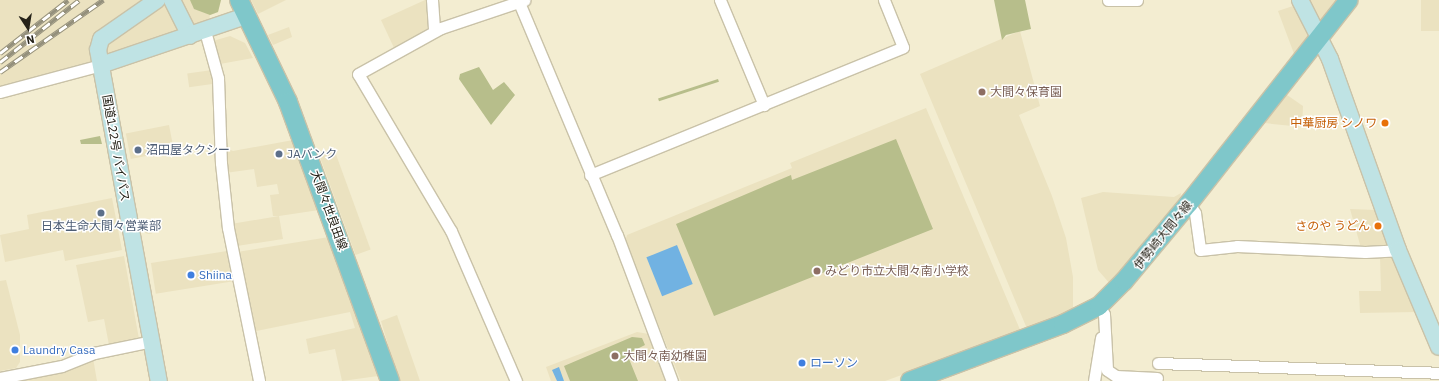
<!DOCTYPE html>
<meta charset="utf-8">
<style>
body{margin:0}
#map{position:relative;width:1439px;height:381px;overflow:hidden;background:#f3edd1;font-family:"IBM Plex Sans","Noto Sans JP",sans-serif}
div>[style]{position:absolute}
.built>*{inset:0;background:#ebe2c0;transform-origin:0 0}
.round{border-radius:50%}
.green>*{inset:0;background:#b7be8b;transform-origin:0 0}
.water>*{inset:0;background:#71b2e2;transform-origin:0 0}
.roads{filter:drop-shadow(1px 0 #c9c2a8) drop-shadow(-1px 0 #c9c2a8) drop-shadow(0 1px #c9c2a8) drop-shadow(0 -1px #c9c2a8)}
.street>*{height:11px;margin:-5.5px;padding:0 5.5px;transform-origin:5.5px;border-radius:5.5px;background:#fff}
.secondary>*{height:16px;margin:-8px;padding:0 8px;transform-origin:8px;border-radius:8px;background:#bfe3e4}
.primary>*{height:18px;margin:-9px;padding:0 9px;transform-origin:9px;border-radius:9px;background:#7fc7ca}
.rail>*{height:4.5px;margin-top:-2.25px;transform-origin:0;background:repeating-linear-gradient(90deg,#fff 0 9px,#94907c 0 18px);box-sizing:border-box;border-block:1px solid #94907c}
.dots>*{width:11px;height:11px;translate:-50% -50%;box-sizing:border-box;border:2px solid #fff;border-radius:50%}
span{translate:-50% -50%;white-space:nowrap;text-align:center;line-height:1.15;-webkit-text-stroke:3px #fff;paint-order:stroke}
.education-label{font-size:12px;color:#785e54}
.left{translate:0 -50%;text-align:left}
.food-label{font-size:12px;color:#c56008}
.right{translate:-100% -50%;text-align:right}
.street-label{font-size:12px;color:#262319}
.service-label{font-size:12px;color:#4e5e75}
.shop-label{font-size:12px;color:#366cbe}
.north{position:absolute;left:8px;top:8px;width:40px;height:40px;-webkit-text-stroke:3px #fff;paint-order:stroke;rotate:168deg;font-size:11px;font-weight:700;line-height:16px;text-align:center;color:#262319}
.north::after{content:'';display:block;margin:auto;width:14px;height:18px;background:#262319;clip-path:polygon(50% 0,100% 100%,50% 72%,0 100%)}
</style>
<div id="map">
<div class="built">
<div style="clip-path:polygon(0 0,221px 0,218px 12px,210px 15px,209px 20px,66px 70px,0 88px)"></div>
<div style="clip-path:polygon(251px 0,286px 0,258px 14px)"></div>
<div style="clip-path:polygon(425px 0,429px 0,427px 32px,395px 50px,381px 20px)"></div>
<div style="clip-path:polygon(1305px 0,1340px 0,1320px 26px)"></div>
<div style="left:1421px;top:0;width:18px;height:31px"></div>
<div style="clip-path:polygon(1296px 5px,1312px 37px,1296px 59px,1278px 11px)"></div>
<div style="clip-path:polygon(289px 27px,292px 37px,273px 45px,268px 35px)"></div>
<div style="clip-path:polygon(1020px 31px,1040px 106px,1019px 115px,1052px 196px,1066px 238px,1073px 277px,1073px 312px,1028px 331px,920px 74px)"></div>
<div style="clip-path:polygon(230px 36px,245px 43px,253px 58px,220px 64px,213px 41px)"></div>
<div style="left:212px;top:70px;width:14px;height:25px;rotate:82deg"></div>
<div style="clip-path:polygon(1287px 95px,1303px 106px,1302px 127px,1264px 123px)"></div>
<div style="clip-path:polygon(926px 108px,1021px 332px,885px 381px,681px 381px,625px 242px,627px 235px,792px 168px,790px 163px)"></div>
<div style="left:169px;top:125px;width:26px;height:44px;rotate:79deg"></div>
<div style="clip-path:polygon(293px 140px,319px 210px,279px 216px,283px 239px,237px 246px,231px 224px,279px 216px,273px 216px,270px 195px,279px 194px,277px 184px,257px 187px,254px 169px,225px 173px,223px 147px,233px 151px)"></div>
<div style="left:334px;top:149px;width:107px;height:16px;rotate:70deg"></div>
<div style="clip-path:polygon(1103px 192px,1174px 197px,1181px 193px,1180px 199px,1111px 285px,1098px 270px,1081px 198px)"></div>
<div style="clip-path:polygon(112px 198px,122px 250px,65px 261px,63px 250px,5px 262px,0 235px,29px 229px,27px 215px)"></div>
<div style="clip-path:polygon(1350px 209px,1376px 210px,1389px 246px,1361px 248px)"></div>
<div class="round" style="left:142px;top:220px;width:14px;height:14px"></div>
<div style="clip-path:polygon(329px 237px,356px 310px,378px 376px,342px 381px,335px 349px,309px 354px,306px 339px,355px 328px,350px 312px,251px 332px,237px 252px)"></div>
<div style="left:227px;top:251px;width:31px;height:77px;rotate:81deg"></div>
<div style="clip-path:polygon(124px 256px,139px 339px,109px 345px,104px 319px,88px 322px,76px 265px)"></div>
<div style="clip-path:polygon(1380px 256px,1394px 257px,1416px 312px,1360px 313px,1359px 291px,1381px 291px)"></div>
<div style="clip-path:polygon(6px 280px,20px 335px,20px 362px,16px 368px,0 371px,0 281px)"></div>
<div style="clip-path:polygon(397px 315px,420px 381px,399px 381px,396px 372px,381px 321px)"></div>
<div style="clip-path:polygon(637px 332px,649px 334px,667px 381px,551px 381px,546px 367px)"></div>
<div style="clip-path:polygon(93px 358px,97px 381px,12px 381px,26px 379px)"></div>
</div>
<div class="green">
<div style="clip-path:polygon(190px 0,221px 0,218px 12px,210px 15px,194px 9px)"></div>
<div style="clip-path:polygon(994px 0,1025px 0,1031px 29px,1006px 35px,1002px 40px)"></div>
<div style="clip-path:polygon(479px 67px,493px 90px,504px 82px,515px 95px,491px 125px,459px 79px,460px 74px)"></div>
<div style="left:718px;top:79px;width:3px;height:63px;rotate:72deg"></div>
<div style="clip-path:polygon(100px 136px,102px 144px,81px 144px,80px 140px)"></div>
<div style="clip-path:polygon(896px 139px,933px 229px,714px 316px,676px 224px,791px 175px,792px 180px)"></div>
<div style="clip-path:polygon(632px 337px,642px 338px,645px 345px,627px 354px,638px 381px,570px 381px,564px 366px)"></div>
</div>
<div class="water">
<div style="left:677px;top:245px;width:42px;height:33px;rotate:68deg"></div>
<div style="clip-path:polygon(559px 367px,564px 381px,557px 381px,552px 370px)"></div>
</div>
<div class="roads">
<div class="street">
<div style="left:432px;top:0;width:31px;rotate:86deg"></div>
<div style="left:518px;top:0;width:255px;rotate:67.2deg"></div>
<div style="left:617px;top:235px;width:156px;rotate:69.4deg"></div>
<div style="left:720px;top:0;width:114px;rotate:67.3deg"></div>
<div style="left:1108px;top:0;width:29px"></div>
<div style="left:205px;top:31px;width:49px;rotate:74.5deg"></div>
<div style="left:218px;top:78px;width:85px;rotate:88deg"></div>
<div style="left:221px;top:163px;width:65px;rotate:83.9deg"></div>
<div style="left:228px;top:228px;width:156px;rotate:78.5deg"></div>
<div style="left:0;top:92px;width:105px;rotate:-15deg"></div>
<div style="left:590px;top:175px;width:338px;rotate:-22.2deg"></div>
<div style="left:903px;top:47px;width:51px;rotate:-112deg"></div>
<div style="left:1189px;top:203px;width:12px;rotate:59deg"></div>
<div style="left:1195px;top:213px;width:37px;rotate:82deg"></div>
<div style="left:1200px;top:250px;width:37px;rotate:-6deg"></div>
<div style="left:1237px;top:246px;width:128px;rotate:2.7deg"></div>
<div style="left:1365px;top:252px;width:33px;rotate:-3deg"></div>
<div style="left:1099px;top:306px;width:9px;rotate:58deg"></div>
<div style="left:1104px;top:314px;width:56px;rotate:86.9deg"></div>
<div style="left:1107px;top:370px;width:11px;rotate:34deg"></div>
<div style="left:1116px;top:376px;width:41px;rotate:2.8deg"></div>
<div style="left:1158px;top:363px;width:281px;rotate:2deg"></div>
<div style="left:0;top:378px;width:63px;rotate:-11deg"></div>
<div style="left:62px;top:366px;width:35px;rotate:-22deg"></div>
<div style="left:94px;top:353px;width:59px;rotate:-11.7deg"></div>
<div style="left:516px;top:381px;width:163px;rotate:-113.4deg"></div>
<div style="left:451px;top:231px;width:182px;rotate:-120.6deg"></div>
<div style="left:358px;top:74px;width:95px;rotate:-29deg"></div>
<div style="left:441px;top:28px;width:88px;rotate:-18.6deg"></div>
<div style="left:1094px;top:381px;width:44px;rotate:-80.8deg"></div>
</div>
<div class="secondary">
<div style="left:157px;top:0;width:68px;rotate:145.1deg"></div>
<div style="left:101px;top:39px;width:11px;rotate:105deg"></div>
<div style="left:98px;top:50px;width:337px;rotate:79.6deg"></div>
<div style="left:172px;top:0;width:40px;rotate:63.4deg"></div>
<div style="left:1300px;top:0;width:66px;rotate:63deg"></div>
<div style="left:1330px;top:59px;width:203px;rotate:70.4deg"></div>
<div style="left:1398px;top:250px;width:105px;rotate:67.1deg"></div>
<div style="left:101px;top:65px;width:153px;rotate:-18.7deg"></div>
</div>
<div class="primary">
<div style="left:239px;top:0;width:113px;rotate:64.3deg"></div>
<div style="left:288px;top:102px;width:297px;rotate:69.9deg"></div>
<div style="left:910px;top:381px;width:163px;rotate:-20.4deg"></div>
<div style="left:1063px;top:324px;width:40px;rotate:-26.6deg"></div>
<div style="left:1099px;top:306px;width:35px;rotate:-45deg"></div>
<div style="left:1124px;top:281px;width:102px;rotate:-50.2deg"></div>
<div style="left:1189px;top:203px;width:258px;rotate:-51.8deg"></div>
</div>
</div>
<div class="rail">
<div style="left:0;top:53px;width:86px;rotate:-37.9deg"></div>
<div style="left:0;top:62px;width:100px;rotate:-38.1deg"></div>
<div style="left:0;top:72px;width:126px;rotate:-35deg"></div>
</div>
<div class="dots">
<div style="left:982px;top:92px;background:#8d6e63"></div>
<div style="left:1385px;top:123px;background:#e8710a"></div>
<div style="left:138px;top:150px;background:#5c6f8a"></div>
<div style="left:279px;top:154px;background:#5c6f8a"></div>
<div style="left:101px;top:213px;background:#5c6f8a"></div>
<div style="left:1378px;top:226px;background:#e8710a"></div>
<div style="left:817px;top:271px;background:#8d6e63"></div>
<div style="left:191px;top:275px;background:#3f7fe0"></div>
<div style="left:15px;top:350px;background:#3f7fe0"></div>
<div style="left:615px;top:356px;background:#8d6e63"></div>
<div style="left:802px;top:363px;background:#3f7fe0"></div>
</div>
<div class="education-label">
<span class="left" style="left:990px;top:92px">大間々保育園</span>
<span class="left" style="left:825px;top:271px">みどり市立大間々南小学校</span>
<span class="left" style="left:623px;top:356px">大間々南幼稚園</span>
</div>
<div class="food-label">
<span class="right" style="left:1377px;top:123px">中華厨房 シノワ</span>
<span class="right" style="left:1370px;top:226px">さのや うどん</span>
</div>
<div class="street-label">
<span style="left:116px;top:148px;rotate:80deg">国道122号 バイパス</span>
<span style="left:329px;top:210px;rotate:70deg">大間々世良田線</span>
<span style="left:1163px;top:235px;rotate:-51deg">伊勢崎大間々線</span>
</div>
<div class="service-label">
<span class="left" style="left:146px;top:150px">沼田屋タクシー</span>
<span class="left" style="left:287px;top:154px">JAバンク</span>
<span style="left:101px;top:226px">日本生命大間々営業部</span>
</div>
<div class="shop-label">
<span class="left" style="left:199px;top:275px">Shiina</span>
<span class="left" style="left:23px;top:350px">Laundry Casa</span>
<span class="left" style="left:810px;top:363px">ローソン</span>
</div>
<div class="north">N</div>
</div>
